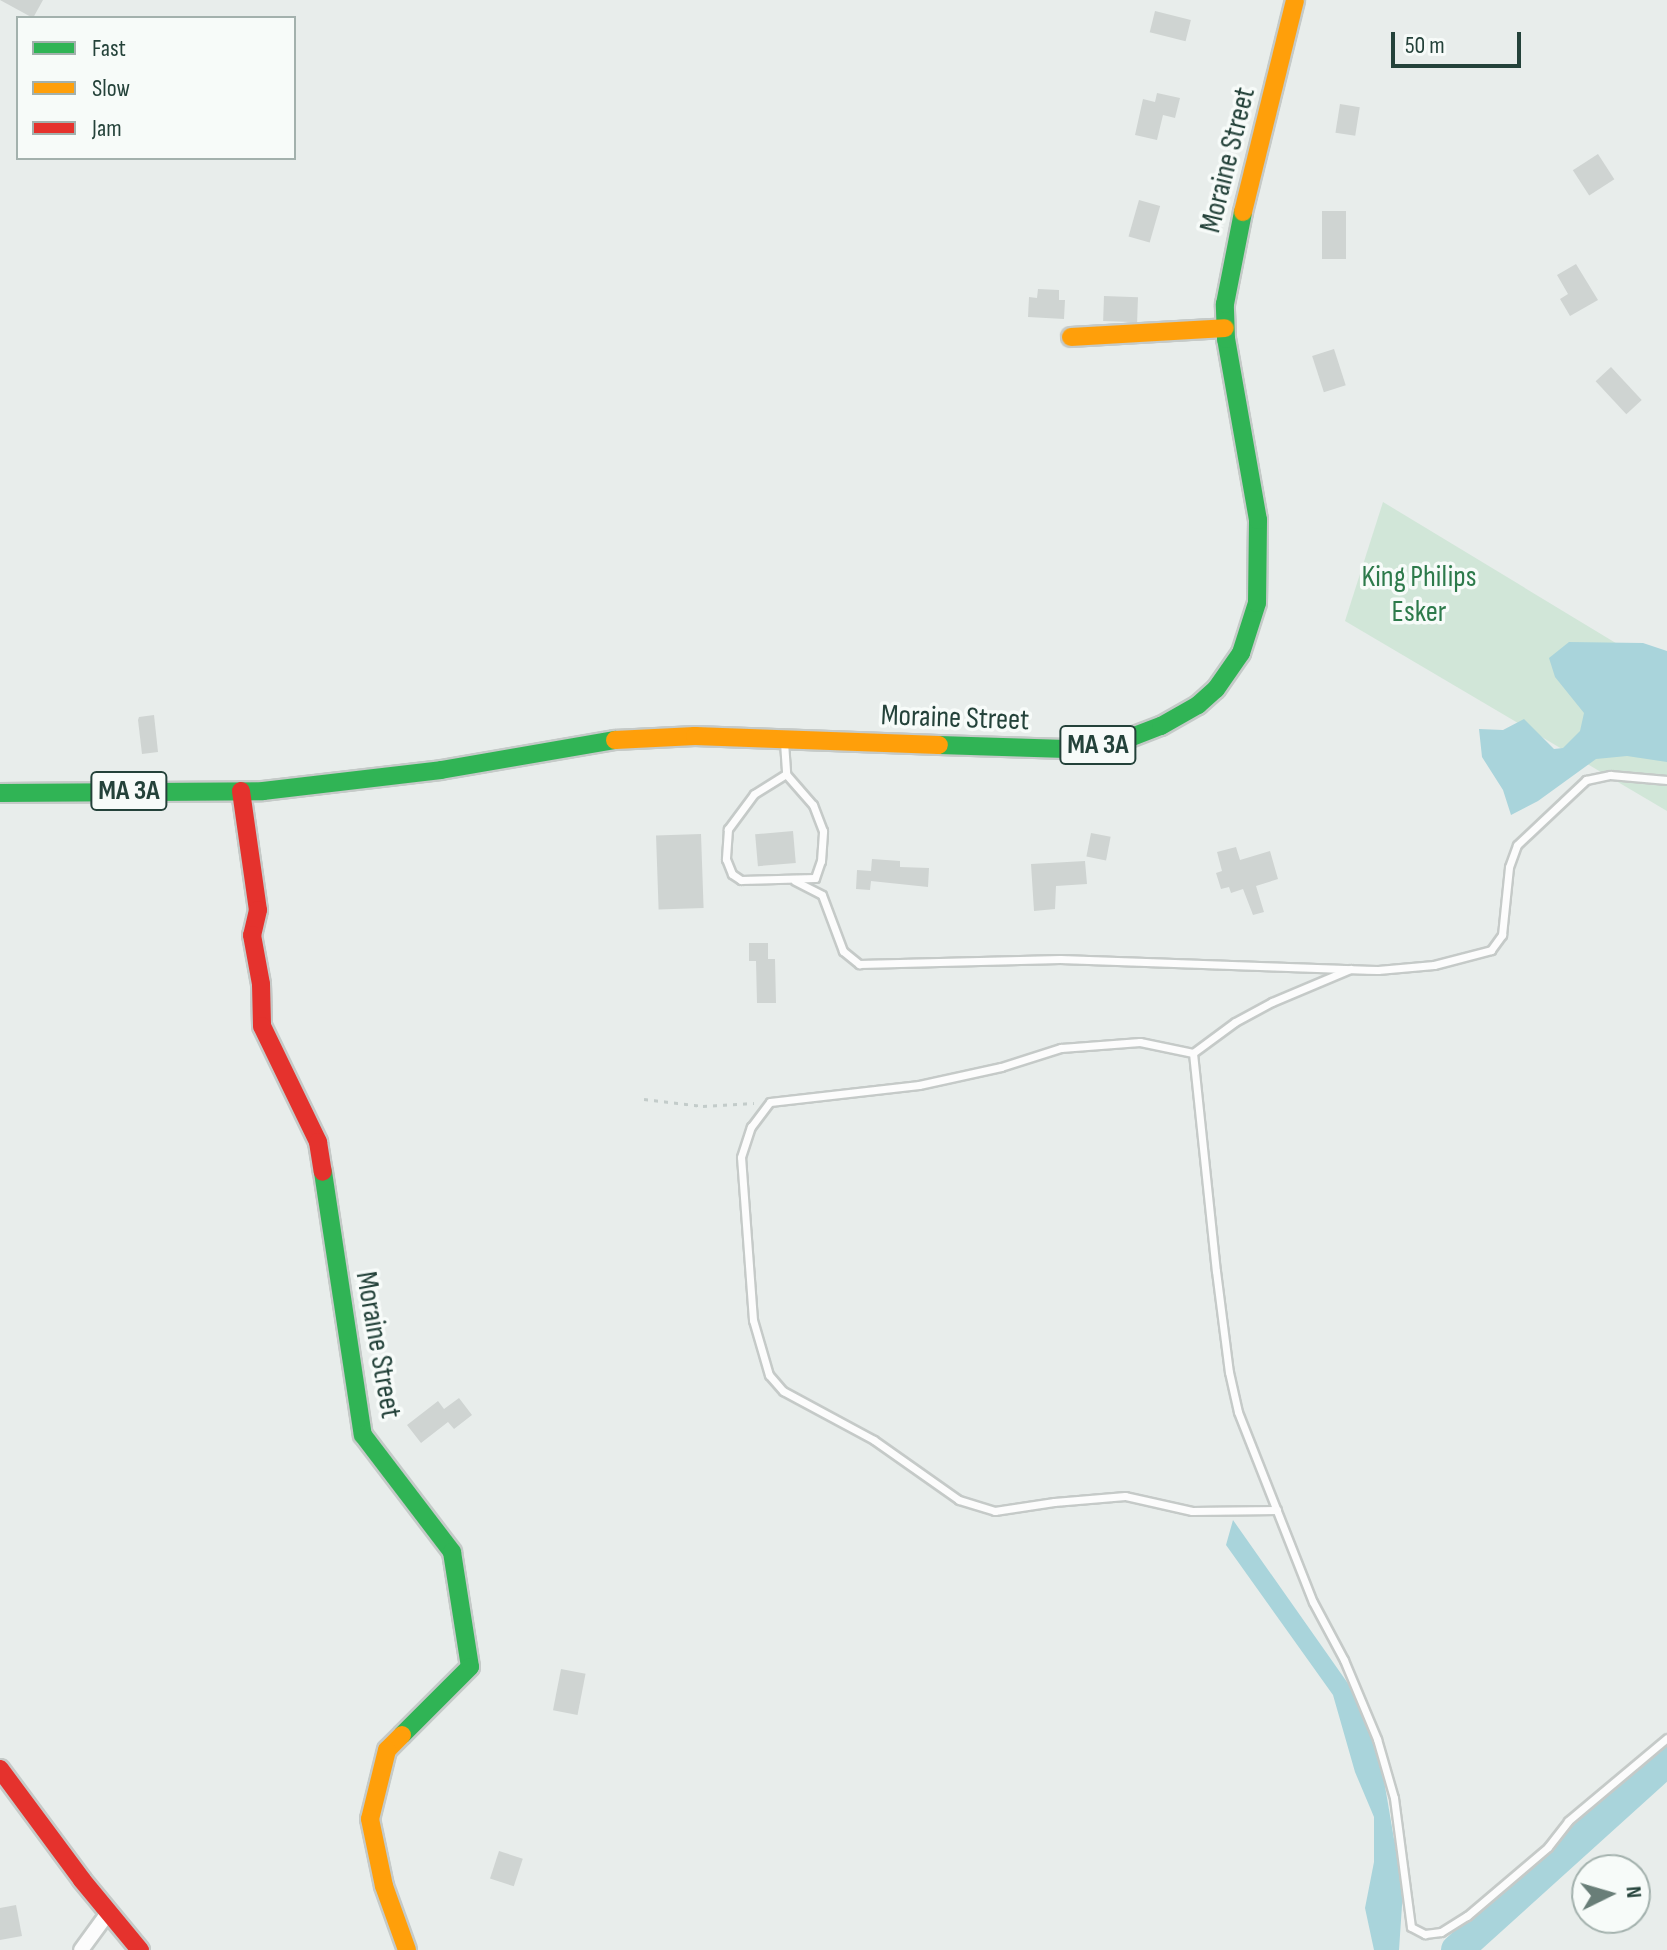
<!DOCTYPE html>
<style>
body{margin:0}
#map{position:relative;width:1667px;height:1950px;overflow:hidden;background:#e8edeb;font-family:"Sofia Sans Condensed",sans-serif}
div>[style]{position:absolute}
.green>*{inset:0;background:#d1e6d8}
.water>*{inset:0;background:#a9d4db}
.river>*{height:32px;margin:-16px;padding:0 16px;transform-origin:16px;border-radius:16px;background:#a9d4db}
.building>*{inset:0;background:#cfd4d2;transform-origin:0 0}
.path>*{height:3px;margin-top:-1.5px;transform-origin:0;background:repeating-linear-gradient(90deg,#c3ccca 0 4px,transparent 0 10px)}
.roads{filter:drop-shadow(2px 0 #c5cac8) drop-shadow(-2px 0 #c5cac8) drop-shadow(0 2px #c5cac8) drop-shadow(0 -2px #c5cac8)}
.lane>*{height:7px;margin:-3.5px;padding:0 3.5px;transform-origin:3.5px;border-radius:3.5px;background:#fcfcfc}
.street>*{height:14px;margin:-7px;padding:0 7px;transform-origin:7px;border-radius:7px;background:#fcfcfc}
.fast>*{height:18px;margin:-9px;padding:0 9px;transform-origin:9px;border-radius:9px;background:#30b455}
.slow>*{height:18px;margin:-9px;padding:0 9px;transform-origin:9px;border-radius:9px;background:#ff9f0a}
.jam>*{height:18px;margin:-9px;padding:0 9px;transform-origin:9px;border-radius:9px;background:#e5322d}
span{translate:-50% -50%;white-space:nowrap;text-align:center;line-height:1.15;-webkit-text-stroke:7px #f7fbf9;paint-order:stroke}
.shield-label span{padding:2px 6px;background:#f7fbf9;border:2px solid;border-radius:6px;-webkit-text-stroke-width:0}
.shield-label{font-size:28px;color:#24423a;font-weight:700}
.street-label{font-size:30px;color:#24423a}
.park-label{font-size:30px;color:#2d7a4b}
.legend{position:absolute;left:16px;top:16px;width:280px;height:144px;box-sizing:border-box;background:#f7fbf9;border:2px solid #a3b1ad;margin:0;padding:10px 14px;list-style:none;font-size:24px;color:#24423a}
.legend li{display:flex;align-items:center;gap:16px;height:40px}
.legend b{width:40px;border:2px solid #a3b1ad}
.north{position:absolute;left:1571px;top:1854px;width:80px;height:80px;box-sizing:border-box;background:#f7fbf9;border:2px solid #a3b1ad;border-radius:50%;rotate:85deg;font-size:22px;font-weight:700;line-height:32px;text-align:center;color:#24423a}
.north::after{content:'';display:block;margin:auto;width:28px;height:36px;background:#697e78;clip-path:polygon(50% 0,100% 100%,50% 72%,0 100%)}
.scale{position:absolute;left:1391px;top:32px;width:130px;height:36px;box-sizing:border-box;border:4px solid #24423a;border-top:0;padding-left:10px;font-size:24px;line-height:28px;white-space:nowrap;color:#24423a;-webkit-text-stroke:6px #f7fbf9;paint-order:stroke}
</style>
<div id="map">
<div class="green">
<div style="clip-path:polygon(1383px 502px,1667px 674px,1667px 811px,1345px 621px)"></div>
</div>
<div class="water">
<div style="clip-path:polygon(1569px 642px,1643px 643px,1667px 651px,1667px 762px,1627px 756px,1596px 759px,1538px 801px,1511px 815px,1503px 790px,1482px 757px,1479px 729px,1503px 730px,1524px 719px,1554px 749px,1563px 748px,1580px 731px,1584px 713px,1555px 677px,1549px 658px)"></div>
<div style="clip-path:polygon(1233px 1520px,1361px 1702px,1377px 1739px,1394px 1839px,1404px 1876px,1399px 1950px,1374px 1950px,1365px 1908px,1374px 1862px,1374px 1817px,1355px 1772px,1333px 1695px,1226px 1545px)"></div>
</div>
<div class="river">
<div style="left:1457px;top:1950px;width:283px;rotate:-42.1deg"></div>
</div>
<div class="building">
<div style="clip-path:polygon(0 0,43px 0,33px 18px)"></div>
<div style="left:1155px;top:11px;width:37px;height:22px;rotate:14deg"></div>
<div style="clip-path:polygon(1157px 93px,1180px 98px,1175px 118px,1163px 115px,1157px 140px,1135px 135px,1143px 99px,1155px 102px)"></div>
<div style="left:1340px;top:104px;width:20px;height:29px;rotate:9deg"></div>
<div style="left:1598px;top:154px;width:30px;height:30px;rotate:57deg"></div>
<div style="left:1139px;top:200px;width:22px;height:38px;rotate:16deg"></div>
<div style="left:1322px;top:211px;width:24px;height:48px"></div>
<div style="clip-path:polygon(1576px 264px,1598px 300px,1570px 316px,1560px 299px,1568px 294px,1557px 275px)"></div>
<div style="clip-path:polygon(1038px 289px,1059px 290px,1059px 300px,1065px 300px,1064px 319px,1028px 317px,1029px 297px,1037px 298px)"></div>
<div style="left:1104px;top:296px;width:34px;height:25px;rotate:2deg"></div>
<div style="left:1334px;top:349px;width:38px;height:23px;rotate:72deg"></div>
<div style="left:1611px;top:367px;width:45px;height:21px;rotate:47deg"></div>
<div style="clip-path:polygon(154px 715px,158px 752px,142px 754px,138px 720px,139px 717px)"></div>
<div style="left:793px;top:831px;width:32px;height:38px;rotate:85deg"></div>
<div style="left:1091px;top:833px;width:20px;height:24px;rotate:11deg"></div>
<div style="left:701px;top:834px;width:74px;height:45px;rotate:88deg"></div>
<div style="clip-path:polygon(1236px 847px,1240px 860px,1270px 851px,1278px 879px,1256px 886px,1264px 912px,1253px 915px,1243px 889px,1231px 893px,1229px 887px,1221px 889px,1216px 873px,1222px 871px,1217px 852px)"></div>
<div style="clip-path:polygon(872px 859px,900px 861px,900px 867px,929px 868px,928px 887px,871px 881px,870px 890px,856px 889px,857px 870px,871px 871px)"></div>
<div style="clip-path:polygon(1085px 861px,1087px 884px,1056px 886px,1055px 909px,1034px 911px,1031px 864px)"></div>
<div style="clip-path:polygon(749px 943px,768px 943px,768px 959px,775px 959px,776px 1003px,757px 1003px,756px 961px,749px 961px)"></div>
<div style="clip-path:polygon(459px 1398px,472px 1415px,454px 1429px,448px 1422px,421px 1443px,407px 1425px,438px 1401px,444px 1409px)"></div>
<div style="left:561px;top:1669px;width:25px;height:42px;rotate:11deg"></div>
<div style="left:499px;top:1851px;width:25px;height:29px;rotate:18deg"></div>
<div style="clip-path:polygon(16px 1905px,22px 1936px,0 1940px,0 1908px)"></div>
</div>
<div class="path">
<div style="left:644px;top:1099px;width:59px;rotate:6.8deg"></div>
<div style="left:703px;top:1106px;width:51px;rotate:-3.4deg"></div>
</div>
<div class="roads">
<div class="lane">
<div style="left:784px;top:742px;width:32px;rotate:86deg"></div>
<div style="left:786px;top:774px;width:38px;rotate:148deg"></div>
<div style="left:754px;top:794px;width:44px;rotate:126.6deg"></div>
<div style="left:728px;top:829px;width:30px;rotate:94deg"></div>
<div style="left:726px;top:859px;width:16px;rotate:68deg"></div>
<div style="left:732px;top:874px;width:11px;rotate:34deg"></div>
<div style="left:741px;top:880px;width:74px;rotate:-1.5deg"></div>
<div style="left:815px;top:878px;width:18px;rotate:-71deg"></div>
<div style="left:821px;top:861px;width:30px;rotate:-86deg"></div>
<div style="left:823px;top:831px;width:28px;rotate:-111deg"></div>
<div style="left:813px;top:805px;width:41px;rotate:-131.1deg"></div>
<div style="left:795px;top:881px;width:30px;rotate:27deg"></div>
<div style="left:822px;top:895px;width:60px;rotate:69.4deg"></div>
<div style="left:843px;top:951px;width:21px;rotate:39deg"></div>
<div style="left:859px;top:964px;width:201px;rotate:-1.4deg"></div>
<div style="left:1060px;top:959px;width:318px;rotate:2deg"></div>
<div style="left:1378px;top:970px;width:56px;rotate:-5.1deg"></div>
<div style="left:1434px;top:965px;width:59px;rotate:-14.7deg"></div>
<div style="left:1491px;top:950px;width:19px;rotate:-54deg"></div>
<div style="left:1502px;top:935px;width:68px;rotate:-84.1deg"></div>
<div style="left:1509px;top:867px;width:23px;rotate:-70deg"></div>
<div style="left:1517px;top:845px;width:95px;rotate:-43.3deg"></div>
<div style="left:1586px;top:780px;width:25px;rotate:-12deg"></div>
<div style="left:1610px;top:775px;width:57px;rotate:5deg"></div>
<div style="left:1193px;top:1053px;width:219px;rotate:84deg"></div>
<div style="left:1216px;top:1271px;width:102px;rotate:82.7deg"></div>
<div style="left:1229px;top:1372px;width:41px;rotate:77.3deg"></div>
<div style="left:1238px;top:1412px;width:204px;rotate:68.5deg"></div>
<div style="left:1313px;top:1602px;width:66px;rotate:61.9deg"></div>
<div style="left:1344px;top:1660px;width:86px;rotate:67.3deg"></div>
<div style="left:1377px;top:1739px;width:61px;rotate:73.9deg"></div>
<div style="left:1394px;top:1798px;width:130px;rotate:82.5deg"></div>
<div style="left:1411px;top:1927px;width:16px;rotate:27deg"></div>
<div style="left:1425px;top:1934px;width:16px;rotate:-7deg"></div>
<div style="left:1441px;top:1932px;width:31px;rotate:-32deg"></div>
<div style="left:1467px;top:1916px;width:106px;rotate:-40.4deg"></div>
<div style="left:1548px;top:1847px;width:33px;rotate:-52deg"></div>
<div style="left:1568px;top:1821px;width:129px;rotate:-40deg"></div>
<div style="left:1277px;top:1510px;width:85px;rotate:179.3deg"></div>
<div style="left:1192px;top:1511px;width:69px;rotate:-167.4deg"></div>
<div style="left:1125px;top:1496px;width:71px;rotate:175.2deg"></div>
<div style="left:1054px;top:1502px;width:60px;rotate:171.3deg"></div>
<div style="left:995px;top:1511px;width:38px;rotate:-163deg"></div>
<div style="left:959px;top:1500px;width:104px;rotate:-144.8deg"></div>
<div style="left:874px;top:1440px;width:103px;rotate:-151.7deg"></div>
<div style="left:783px;top:1391px;width:21px;rotate:-131deg"></div>
<div style="left:769px;top:1375px;width:57px;rotate:-106.2deg"></div>
<div style="left:753px;top:1320px;width:163px;rotate:-94.2deg"></div>
<div style="left:741px;top:1157px;width:32px;rotate:-72deg"></div>
<div style="left:751px;top:1127px;width:31px;rotate:-53deg"></div>
<div style="left:770px;top:1102px;width:150px;rotate:-6.5deg"></div>
<div style="left:919px;top:1085px;width:84px;rotate:-12.4deg"></div>
<div style="left:1001px;top:1067px;width:63px;rotate:-17.6deg"></div>
<div style="left:1061px;top:1048px;width:79px;rotate:-4.3deg"></div>
<div style="left:1140px;top:1042px;width:54px;rotate:11.7deg"></div>
<div style="left:1193px;top:1053px;width:52px;rotate:-36.4deg"></div>
<div style="left:1235px;top:1022px;width:42px;rotate:-28.4deg"></div>
<div style="left:1272px;top:1002px;width:85px;rotate:-22.9deg"></div>
</div>
<div class="street">
<div style="left:81px;top:1950px;width:46px;rotate:-53.9deg"></div>
</div>
<div class="fast">
<div style="left:939px;top:745px;width:127px;rotate:1.8deg"></div>
<div style="left:1066px;top:749px;width:59px;rotate:-8.8deg"></div>
<div style="left:1124px;top:740px;width:40px;rotate:-21deg"></div>
<div style="left:1161px;top:726px;width:43px;rotate:-29.6deg"></div>
<div style="left:1198px;top:705px;width:24px;rotate:-42deg"></div>
<div style="left:1216px;top:689px;width:44px;rotate:-55.2deg"></div>
<div style="left:1241px;top:653px;width:52px;rotate:-72.3deg"></div>
<div style="left:1257px;top:603px;width:83px;rotate:-89.3deg"></div>
<div style="left:1258px;top:520px;width:184px;rotate:-100deg"></div>
<div style="left:1226px;top:339px;width:35px;rotate:-92deg"></div>
<div style="left:1225px;top:304px;width:94px;rotate:-78.9deg"></div>
<div style="left:0;top:793px;width:263px;rotate:-0.4deg"></div>
<div style="left:263px;top:791px;width:179px;rotate:-6.7deg"></div>
<div style="left:441px;top:770px;width:177px;rotate:-9.8deg"></div>
<div style="left:323px;top:1172px;width:266px;rotate:81.4deg"></div>
<div style="left:363px;top:1435px;width:147px;rotate:52.7deg"></div>
<div style="left:452px;top:1552px;width:116px;rotate:81.1deg"></div>
<div style="left:470px;top:1667px;width:96px;rotate:135deg"></div>
</div>
<div class="slow">
<div style="left:1243px;top:212px;width:218px;rotate:-76.2deg"></div>
<div style="left:1071px;top:337px;width:154px;rotate:-3.3deg"></div>
<div style="left:615px;top:740px;width:80px;rotate:-2.9deg"></div>
<div style="left:695px;top:736px;width:244px;rotate:2.1deg"></div>
<div style="left:402px;top:1735px;width:21px;rotate:135deg"></div>
<div style="left:387px;top:1750px;width:71px;rotate:103.8deg"></div>
<div style="left:370px;top:1819px;width:68px;rotate:78.2deg"></div>
<div style="left:384px;top:1886px;width:68px;rotate:70.2deg"></div>
</div>
<div class="jam">
<div style="left:241px;top:791px;width:120px;rotate:81.9deg"></div>
<div style="left:258px;top:910px;width:26px;rotate:103deg"></div>
<div style="left:252px;top:935px;width:50px;rotate:79.6deg"></div>
<div style="left:261px;top:984px;width:42px;rotate:88.6deg"></div>
<div style="left:262px;top:1026px;width:129px;rotate:64.2deg"></div>
<div style="left:318px;top:1142px;width:30px;rotate:81deg"></div>
<div style="left:0;top:1769px;width:138px;rotate:53.5deg"></div>
<div style="left:82px;top:1880px;width:91px;rotate:50.4deg"></div>
</div>
</div>
<div class="shield-label">
<span style="left:1098px;top:745px">MA 3A</span>
<span style="left:129px;top:791px">MA 3A</span>
</div>
<div class="street-label">
<span style="left:1228px;top:160px;rotate:-76deg">Moraine Street</span>
<span style="left:955px;top:718px;rotate:2deg">Moraine Street</span>
<span style="left:378px;top:1345px;rotate:80deg">Moraine Street</span>
</div>
<div class="park-label">
<span style="left:1419px;top:594px">King Philips<br>Esker</span>
</div>
<ul class="legend">
<li><b style="height:10px;background:#30b455"></b>Fast</li>
<li><b style="height:10px;background:#ff9f0a"></b>Slow</li>
<li><b style="height:10px;background:#e5322d"></b>Jam</li>
</ul>
<div class="north">N</div>
<div class="scale">50 m</div>
</div>
